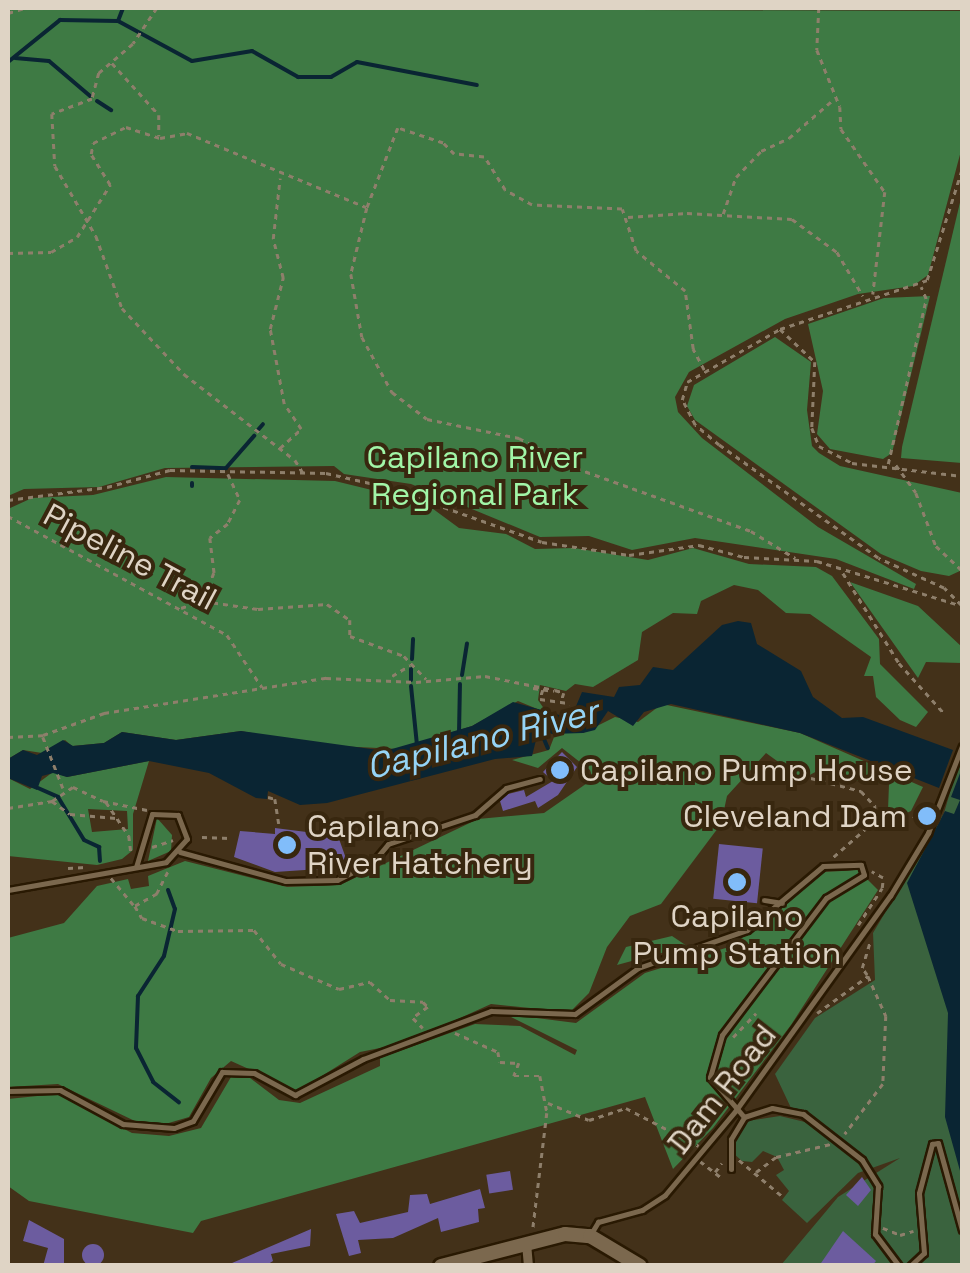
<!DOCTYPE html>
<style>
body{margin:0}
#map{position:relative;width:970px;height:1273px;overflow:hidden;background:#433119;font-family:"Space Grotesk",sans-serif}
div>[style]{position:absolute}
.green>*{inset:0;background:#3a633e}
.forest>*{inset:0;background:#3e7a44}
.water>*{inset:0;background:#0a2533}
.stream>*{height:4px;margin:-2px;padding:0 2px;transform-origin:2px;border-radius:2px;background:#0a2533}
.building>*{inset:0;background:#6c5c9f;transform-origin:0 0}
.round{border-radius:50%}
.path>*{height:2.5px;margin-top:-1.25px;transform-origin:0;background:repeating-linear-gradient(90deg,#8e7f6b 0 5px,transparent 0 10px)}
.roads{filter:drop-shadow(2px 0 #291902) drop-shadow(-2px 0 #291902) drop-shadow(0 2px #291902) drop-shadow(0 -2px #291902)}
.service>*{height:5px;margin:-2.5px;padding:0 2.5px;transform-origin:2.5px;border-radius:2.5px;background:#7b684e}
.minor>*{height:9px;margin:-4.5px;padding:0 4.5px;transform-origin:4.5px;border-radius:4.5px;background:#7b684e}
.secondary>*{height:14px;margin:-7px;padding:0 7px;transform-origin:7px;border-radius:7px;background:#7b684e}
.dots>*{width:28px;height:28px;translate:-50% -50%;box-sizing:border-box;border:5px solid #38270f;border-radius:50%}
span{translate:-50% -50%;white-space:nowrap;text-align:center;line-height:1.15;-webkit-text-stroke:8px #38270f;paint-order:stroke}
.park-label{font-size:32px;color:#a1f5a7}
.street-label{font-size:32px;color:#dfd4c5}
.poi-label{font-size:32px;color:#dfd4c5}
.left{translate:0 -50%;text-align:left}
.right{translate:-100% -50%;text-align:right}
.water-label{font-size:35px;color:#95d4f6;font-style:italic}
.frame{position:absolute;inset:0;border:10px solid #dfd4c5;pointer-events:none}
</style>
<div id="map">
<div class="green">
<div style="clip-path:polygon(962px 751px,962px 1265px,781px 1265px,838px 1197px,900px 1158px,858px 1173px,807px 1223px,782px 1200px,789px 1191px,776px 1175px,784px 1170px,777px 1157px,763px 1151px,752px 1162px,742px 1161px,733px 1153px,735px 1139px,747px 1121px,780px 1116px,805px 1122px,832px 1142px,839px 1137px,812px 1115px,791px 1108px,775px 1074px,815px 1018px,875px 980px,873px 933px,944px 813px)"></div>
</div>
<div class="forest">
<div style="clip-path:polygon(8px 8px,962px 11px,962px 147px,928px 275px,913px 286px,858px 294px,785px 319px,689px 372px,675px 397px,678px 412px,702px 438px,818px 527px,916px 584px,914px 589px,836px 559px,695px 538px,632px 550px,589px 536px,540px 537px,411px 484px,344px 474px,334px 466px,165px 468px,99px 487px,24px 489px,8px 496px)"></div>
<div style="clip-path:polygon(962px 194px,962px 463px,901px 458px,902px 447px)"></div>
<div style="clip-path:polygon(930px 296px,892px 453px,883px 459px,830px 449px,817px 434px,823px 391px,808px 324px,884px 298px)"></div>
<div style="clip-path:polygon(775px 337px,811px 362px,807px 410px,812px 446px,819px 453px,840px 466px,962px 493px,962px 570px,949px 576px,921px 571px,881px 554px,695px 420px,687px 406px,694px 385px)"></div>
<div style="clip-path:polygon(166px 477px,335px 481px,425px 503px,459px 528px,506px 534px,535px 549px,574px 548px,648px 560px,693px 548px,749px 564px,816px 567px,832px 576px,879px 639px,880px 664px,928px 712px,916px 727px,900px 720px,876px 697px,873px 676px,864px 676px,871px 657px,810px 614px,786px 613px,758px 590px,734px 585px,701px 601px,697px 614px,673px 613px,642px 632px,638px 660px,593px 687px,575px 684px,566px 691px,540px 685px,538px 700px,547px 713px,518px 701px,472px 726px,399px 749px,316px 745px,241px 731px,176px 740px,122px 732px,104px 743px,72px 746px,65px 740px,42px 753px,23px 750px,8px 759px,8px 509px,32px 498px,93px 495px)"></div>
<div style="clip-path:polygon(850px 582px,918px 606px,962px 647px,962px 663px,926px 662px,918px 678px)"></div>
<div style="clip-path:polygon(662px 704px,800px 733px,923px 787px,911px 811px,895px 818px,888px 810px,889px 784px,844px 779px,823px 768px,802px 779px,766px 753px,727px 796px,721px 824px,661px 904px,630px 916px,607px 947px,589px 993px,570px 1012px,491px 1004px,405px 1043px,360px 1052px,298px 1091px,231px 1061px,211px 1078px,189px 1117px,162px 1125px,141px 1124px,58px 1084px,8px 1087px,8px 938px,64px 923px,97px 886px,128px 879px,131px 889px,149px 886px,148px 876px,185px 861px,287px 887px,340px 885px,478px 819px,544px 813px,593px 779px,590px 770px,562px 748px,538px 768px,512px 760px,549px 750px,556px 732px,583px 733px,615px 717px,638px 722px)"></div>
<div style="clip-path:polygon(evenodd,149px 761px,133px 814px,133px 850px,122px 859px,97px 865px,8px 856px,8px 778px,30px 789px,53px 772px,67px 777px,149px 761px,88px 809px,127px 811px,128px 829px,92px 832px,88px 809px)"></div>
<div style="clip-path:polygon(157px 818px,172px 835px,171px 851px,148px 861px)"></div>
<div style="clip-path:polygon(858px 870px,878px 890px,791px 1025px,713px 1128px,673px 1169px,645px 1097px,201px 1221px,193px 1233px,29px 1201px,8px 1186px,8px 1099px,57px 1094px,132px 1133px,169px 1136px,201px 1128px,231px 1077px,250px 1078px,279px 1100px,300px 1103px,380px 1066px,380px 1058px,475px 1024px,520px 1026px,575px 1055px,577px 1050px,505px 1014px,576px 1023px,645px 973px,732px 946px,825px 872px)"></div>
<div style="clip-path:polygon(672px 936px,687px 946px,617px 965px,626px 947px)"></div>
</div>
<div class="water">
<div style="clip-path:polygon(738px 621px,751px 623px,757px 644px,801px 671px,813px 697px,842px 718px,863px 717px,953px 750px,939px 788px,800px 733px,671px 704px,644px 712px,633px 726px,608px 711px,595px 730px,583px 733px,552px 734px,539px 728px,532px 756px,495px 759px,327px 803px,300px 805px,268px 791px,267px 799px,256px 798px,209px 773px,149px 761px,67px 777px,53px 773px,42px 776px,37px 790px,8px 778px,8px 759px,23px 750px,37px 755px,63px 740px,73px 746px,104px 743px,122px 732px,176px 740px,241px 731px,385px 751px,472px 726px,513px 702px,563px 716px,574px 711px,582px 692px,614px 697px,619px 687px,640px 685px,653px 667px,673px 670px,722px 625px)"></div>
<div style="clip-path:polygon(962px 768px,962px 1178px,945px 1117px,948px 1013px,907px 883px,945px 811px,954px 814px,960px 800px,951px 797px)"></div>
</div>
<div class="stream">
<div style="left:118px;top:21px;width:84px;rotate:28.4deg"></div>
<div style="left:192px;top:61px;width:61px;rotate:-9.5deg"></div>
<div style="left:252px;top:51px;width:53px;rotate:29.5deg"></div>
<div style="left:298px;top:77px;width:33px"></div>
<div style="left:331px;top:77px;width:30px;rotate:-30deg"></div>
<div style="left:357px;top:62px;width:122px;rotate:10.9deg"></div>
<div style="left:15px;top:58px;width:34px;rotate:5deg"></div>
<div style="left:49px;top:61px;width:54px;rotate:40.5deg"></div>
<div style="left:8px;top:62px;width:67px;rotate:-38.9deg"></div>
<div style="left:60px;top:20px;width:58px;rotate:1deg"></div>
<div style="left:118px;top:21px;width:14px;rotate:-69deg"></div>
<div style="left:97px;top:101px;width:17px;rotate:33deg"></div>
<div style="left:257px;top:431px;width:9px;rotate:-49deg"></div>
<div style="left:192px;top:467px;width:34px;rotate:2deg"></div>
<div style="left:226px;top:468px;width:43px;rotate:-48.8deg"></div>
<div style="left:192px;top:483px;width:3px;rotate:90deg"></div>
<div style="left:412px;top:659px;width:20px;rotate:-87deg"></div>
<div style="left:462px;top:675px;width:32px;rotate:-81deg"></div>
<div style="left:411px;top:680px;width:11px;rotate:-90deg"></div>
<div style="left:411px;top:686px;width:59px;rotate:84.2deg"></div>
<div style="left:538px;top:725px;width:25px;rotate:67deg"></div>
<div style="left:459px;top:734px;width:50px;rotate:-88.9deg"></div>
<div style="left:38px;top:788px;width:22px;rotate:24deg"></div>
<div style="left:58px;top:797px;width:50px;rotate:58.8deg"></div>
<div style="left:84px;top:840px;width:17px;rotate:25deg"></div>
<div style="left:99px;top:847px;width:14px;rotate:86deg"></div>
<div style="left:168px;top:890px;width:20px;rotate:70deg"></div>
<div style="left:175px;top:909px;width:48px;rotate:103.2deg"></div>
<div style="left:164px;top:956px;width:48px;rotate:123deg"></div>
<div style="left:138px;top:996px;width:52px;rotate:92.2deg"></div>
<div style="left:136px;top:1048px;width:38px;rotate:63deg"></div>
<div style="left:153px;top:1082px;width:33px;rotate:38deg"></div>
</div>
<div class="building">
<div style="clip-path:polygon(562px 752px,577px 767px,558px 795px,538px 808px,535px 801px,503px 811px,500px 801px,508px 794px,524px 790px,526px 797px,553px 781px,543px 772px)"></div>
<div style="clip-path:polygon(275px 828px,338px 836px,349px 867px,275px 872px,234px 857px,240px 831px,275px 834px)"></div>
<div style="left:719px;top:844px;width:44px;height:55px;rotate:6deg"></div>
<div style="left:510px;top:1171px;width:19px;height:24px;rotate:81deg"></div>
<div style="clip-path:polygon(862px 1177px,871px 1190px,858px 1206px,846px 1195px)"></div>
<div style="clip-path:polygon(480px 1189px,485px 1208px,478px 1209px,479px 1222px,441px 1232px,438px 1218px,393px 1238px,358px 1240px,361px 1253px,349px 1256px,336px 1214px,354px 1211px,360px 1223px,408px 1212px,410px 1195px,427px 1194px,430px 1204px)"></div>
<div style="clip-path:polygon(29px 1220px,64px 1239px,64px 1266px,43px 1266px,48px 1248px,23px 1241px)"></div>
<div style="clip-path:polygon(311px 1229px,310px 1246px,271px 1254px,273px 1261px,265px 1266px,225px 1266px)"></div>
<div style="clip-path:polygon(843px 1231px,876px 1261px,872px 1266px,819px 1266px)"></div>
<div class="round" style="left:82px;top:1244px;width:22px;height:22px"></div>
</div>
<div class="path">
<div style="left:157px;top:8px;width:43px;rotate:123.7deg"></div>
<div style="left:133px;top:44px;width:45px;rotate:139.5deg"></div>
<div style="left:99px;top:73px;width:27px;rotate:105deg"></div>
<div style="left:92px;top:99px;width:43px;rotate:159.4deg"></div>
<div style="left:52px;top:114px;width:52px;rotate:86.7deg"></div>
<div style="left:55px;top:166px;width:81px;rotate:59.6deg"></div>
<div style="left:96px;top:236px;width:77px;rotate:70.1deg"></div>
<div style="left:122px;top:308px;width:91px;rotate:46.8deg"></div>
<div style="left:184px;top:374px;width:140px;rotate:37.8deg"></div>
<div style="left:295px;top:460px;width:15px;rotate:58deg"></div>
<div style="left:819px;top:8px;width:42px;rotate:92.7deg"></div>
<div style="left:817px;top:50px;width:61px;rotate:68deg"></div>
<div style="left:840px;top:107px;width:22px;rotate:87deg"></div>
<div style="left:841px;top:129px;width:77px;rotate:55.1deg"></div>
<div style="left:885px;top:192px;width:103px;rotate:96.7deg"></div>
<div style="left:8px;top:13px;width:17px;rotate:-17deg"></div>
<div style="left:112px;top:63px;width:70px;rotate:47.9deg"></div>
<div style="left:159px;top:115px;width:21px;rotate:90deg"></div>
<div style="left:723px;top:214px;width:39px;rotate:-71deg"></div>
<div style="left:736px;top:177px;width:36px;rotate:-46deg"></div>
<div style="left:761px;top:151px;width:31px;rotate:-25deg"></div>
<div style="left:789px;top:138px;width:60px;rotate:-40.9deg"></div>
<div style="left:628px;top:217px;width:59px;rotate:-3.9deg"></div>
<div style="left:687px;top:213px;width:105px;rotate:3.3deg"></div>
<div style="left:792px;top:219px;width:56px;rotate:36.3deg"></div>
<div style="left:837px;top:252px;width:51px;rotate:59.4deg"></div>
<div style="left:8px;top:253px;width:43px;rotate:-1.3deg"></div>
<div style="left:51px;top:252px;width:30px;rotate:-30deg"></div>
<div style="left:77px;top:237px;width:62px;rotate:-57.6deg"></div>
<div style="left:110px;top:185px;width:36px;rotate:-122deg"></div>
<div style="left:91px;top:154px;width:11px;rotate:-80deg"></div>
<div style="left:93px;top:143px;width:37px;rotate:-26deg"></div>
<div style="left:126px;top:127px;width:36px;rotate:18deg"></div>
<div style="left:160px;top:138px;width:27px;rotate:-10deg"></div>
<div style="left:187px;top:133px;width:194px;rotate:22.5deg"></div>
<div style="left:780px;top:329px;width:48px;rotate:43.3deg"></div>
<div style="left:815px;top:362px;width:66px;rotate:92.6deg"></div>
<div style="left:812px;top:428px;width:19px;rotate:69deg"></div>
<div style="left:819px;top:446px;width:37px;rotate:27deg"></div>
<div style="left:852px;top:463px;width:111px;rotate:6.7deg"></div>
<div style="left:704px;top:370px;width:24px;rotate:-118deg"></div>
<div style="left:693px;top:349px;width:59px;rotate:-97.9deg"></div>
<div style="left:685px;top:291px;width:63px;rotate:-140.8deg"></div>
<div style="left:636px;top:251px;width:44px;rotate:-108.4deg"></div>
<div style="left:622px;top:209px;width:90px;rotate:-177.5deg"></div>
<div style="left:532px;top:205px;width:31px;rotate:-151deg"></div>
<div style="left:505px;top:190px;width:39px;rotate:-122deg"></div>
<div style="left:484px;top:157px;width:30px;rotate:-174deg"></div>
<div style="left:454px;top:154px;width:16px;rotate:-135deg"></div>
<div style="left:443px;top:143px;width:47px;rotate:-161.6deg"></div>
<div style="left:398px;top:128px;width:86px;rotate:111.2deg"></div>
<div style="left:367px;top:208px;width:68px;rotate:103.6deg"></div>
<div style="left:351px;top:274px;width:64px;rotate:80.1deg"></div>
<div style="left:362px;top:337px;width:63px;rotate:61.4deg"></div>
<div style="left:392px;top:392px;width:44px;rotate:37.6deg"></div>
<div style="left:427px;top:419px;width:94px;rotate:11.7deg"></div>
<div style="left:519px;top:438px;width:64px;rotate:27.8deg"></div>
<div style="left:576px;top:468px;width:186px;rotate:19.8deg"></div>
<div style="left:751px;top:531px;width:52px;rotate:31.5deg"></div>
<div style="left:280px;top:448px;width:28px;rotate:-42deg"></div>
<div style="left:301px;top:429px;width:30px;rotate:-124deg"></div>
<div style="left:284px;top:404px;width:76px;rotate:-100.6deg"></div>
<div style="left:270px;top:329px;width:53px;rotate:-75.7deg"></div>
<div style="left:283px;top:278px;width:40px;rotate:-104.4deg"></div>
<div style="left:273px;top:239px;width:61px;rotate:-83.5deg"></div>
<div style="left:888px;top:464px;width:169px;rotate:-77deg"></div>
<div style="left:926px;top:299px;width:13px;rotate:-113deg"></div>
<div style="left:896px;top:465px;width:34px;rotate:54deg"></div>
<div style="left:916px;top:493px;width:57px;rotate:69.3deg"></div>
<div style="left:936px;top:546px;width:35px;rotate:43deg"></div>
<div style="left:228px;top:474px;width:29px;rotate:65deg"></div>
<div style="left:240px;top:500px;width:27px;rotate:117deg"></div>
<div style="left:228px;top:524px;width:23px;rotate:142deg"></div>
<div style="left:210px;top:538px;width:35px;rotate:83deg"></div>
<div style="left:214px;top:573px;width:30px;rotate:111deg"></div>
<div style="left:203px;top:601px;width:56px;rotate:8.3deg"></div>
<div style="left:258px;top:609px;width:69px;rotate:-4.1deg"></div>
<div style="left:327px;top:604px;width:28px;rotate:35deg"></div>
<div style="left:350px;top:620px;width:16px;rotate:90deg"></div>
<div style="left:350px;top:636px;width:58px;rotate:20.3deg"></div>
<div style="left:404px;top:656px;width:32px;rotate:46deg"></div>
<div style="left:8px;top:500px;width:100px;rotate:-7.5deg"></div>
<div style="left:107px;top:487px;width:65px;rotate:-15.1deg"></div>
<div style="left:170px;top:470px;width:156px;rotate:1.1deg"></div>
<div style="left:326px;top:473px;width:63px;rotate:12.9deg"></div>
<div style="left:387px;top:487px;width:164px;rotate:19.5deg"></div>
<div style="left:542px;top:542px;width:88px;rotate:8.5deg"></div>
<div style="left:629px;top:555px;width:71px;rotate:-8.1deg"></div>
<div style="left:699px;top:545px;width:47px;rotate:14.9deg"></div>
<div style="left:744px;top:557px;width:73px;rotate:3.1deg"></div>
<div style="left:817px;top:561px;width:152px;rotate:17.2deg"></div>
<div style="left:8px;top:516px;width:249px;rotate:28.5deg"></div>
<div style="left:227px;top:635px;width:63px;rotate:56.1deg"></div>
<div style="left:843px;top:573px;width:106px;rotate:58.1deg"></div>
<div style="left:899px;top:663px;width:66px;rotate:48.1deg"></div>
<div style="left:961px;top:605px;width:24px;rotate:-135deg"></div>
<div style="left:944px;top:588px;width:72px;rotate:-155.6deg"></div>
<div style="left:878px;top:558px;width:195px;rotate:-144.6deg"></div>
<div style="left:719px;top:445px;width:31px;rotate:-140deg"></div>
<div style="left:695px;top:425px;width:28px;rotate:-117deg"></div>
<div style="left:682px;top:400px;width:19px;rotate:-74deg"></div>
<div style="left:687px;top:382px;width:107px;rotate:-29.7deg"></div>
<div style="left:780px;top:329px;width:155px;rotate:-18.4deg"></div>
<div style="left:927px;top:280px;width:116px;rotate:-72.5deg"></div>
<div style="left:181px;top:608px;width:21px;rotate:-19deg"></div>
<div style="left:392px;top:676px;width:21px;rotate:-31deg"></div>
<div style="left:533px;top:688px;width:21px;rotate:8deg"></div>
<div style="left:543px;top:690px;width:9px;rotate:108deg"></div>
<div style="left:540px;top:699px;width:30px;rotate:8deg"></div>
<div style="left:8px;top:737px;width:35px;rotate:-3deg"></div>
<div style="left:43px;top:735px;width:65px;rotate:-19.8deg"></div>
<div style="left:104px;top:713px;width:225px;rotate:-9deg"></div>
<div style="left:326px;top:678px;width:90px;rotate:2.5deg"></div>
<div style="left:416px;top:682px;width:69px;rotate:-5deg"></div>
<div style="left:485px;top:676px;width:71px;rotate:11.3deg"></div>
<div style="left:555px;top:690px;width:9px;rotate:18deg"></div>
<div style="left:564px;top:693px;width:9px;rotate:108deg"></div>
<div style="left:43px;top:737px;width:55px;rotate:68.6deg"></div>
<div style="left:811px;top:778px;width:52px;rotate:14.6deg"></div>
<div style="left:861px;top:791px;width:21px;rotate:47deg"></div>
<div style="left:875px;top:806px;width:15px;rotate:90deg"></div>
<div style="left:875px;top:821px;width:55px;rotate:138.7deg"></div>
<div style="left:268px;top:797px;width:7px;rotate:16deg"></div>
<div style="left:275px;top:799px;width:25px;rotate:81deg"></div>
<div style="left:52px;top:801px;width:22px;rotate:36deg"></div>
<div style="left:70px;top:814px;width:46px;rotate:5deg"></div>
<div style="left:106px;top:802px;width:41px;rotate:55.9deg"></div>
<div style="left:129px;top:836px;width:16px;rotate:83deg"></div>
<div style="left:8px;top:808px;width:45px;rotate:-9deg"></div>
<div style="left:52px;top:801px;width:25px;rotate:-34deg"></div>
<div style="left:73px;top:787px;width:33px;rotate:25deg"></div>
<div style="left:103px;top:801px;width:45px;rotate:11.6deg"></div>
<div style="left:877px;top:821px;width:17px;rotate:13deg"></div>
<div style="left:894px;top:825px;width:20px;rotate:-24deg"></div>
<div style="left:202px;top:837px;width:28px;rotate:2deg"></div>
<div style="left:152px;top:847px;width:22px;rotate:-18deg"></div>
<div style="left:68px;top:868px;width:18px;rotate:-3deg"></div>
<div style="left:168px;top:872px;width:25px;rotate:117deg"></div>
<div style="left:157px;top:894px;width:25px;rotate:151deg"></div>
<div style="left:135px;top:906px;width:14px;rotate:60deg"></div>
<div style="left:142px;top:918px;width:38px;rotate:20deg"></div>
<div style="left:178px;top:931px;width:76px;rotate:-0.8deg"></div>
<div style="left:254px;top:930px;width:43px;rotate:51.5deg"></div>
<div style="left:281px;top:964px;width:63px;rotate:23.3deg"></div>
<div style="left:339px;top:989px;width:32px;rotate:-13deg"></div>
<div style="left:370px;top:982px;width:27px;rotate:42deg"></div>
<div style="left:390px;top:1000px;width:33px;rotate:3deg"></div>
<div style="left:423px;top:1002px;width:7px;rotate:45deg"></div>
<div style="left:428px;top:1007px;width:19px;rotate:144deg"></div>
<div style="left:413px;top:1018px;width:14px;rotate:45deg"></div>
<div style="left:111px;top:878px;width:35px;rotate:50deg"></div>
<div style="left:858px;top:925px;width:44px;rotate:-57deg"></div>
<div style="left:882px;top:888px;width:10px;rotate:-84deg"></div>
<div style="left:883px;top:878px;width:13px;rotate:-151deg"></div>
<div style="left:867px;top:975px;width:9px;rotate:-126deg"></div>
<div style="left:862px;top:968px;width:28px;rotate:-73deg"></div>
<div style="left:817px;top:1013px;width:63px;rotate:-36deg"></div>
<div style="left:868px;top:976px;width:44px;rotate:65.8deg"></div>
<div style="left:886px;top:1016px;width:68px;rotate:92.5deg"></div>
<div style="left:883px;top:1084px;width:63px;rotate:127.2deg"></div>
<div style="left:455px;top:1033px;width:47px;rotate:23.8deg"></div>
<div style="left:498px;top:1052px;width:10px;rotate:79deg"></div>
<div style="left:500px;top:1062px;width:19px;rotate:3deg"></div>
<div style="left:519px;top:1063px;width:14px;rotate:111deg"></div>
<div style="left:514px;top:1076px;width:26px"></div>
<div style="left:540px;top:1076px;width:38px;rotate:79deg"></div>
<div style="left:547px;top:1113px;width:117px;rotate:96.9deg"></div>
<div style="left:733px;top:1037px;width:33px;rotate:-46deg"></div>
<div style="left:548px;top:1103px;width:44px;rotate:22.5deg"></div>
<div style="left:589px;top:1120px;width:39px;rotate:-18deg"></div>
<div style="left:626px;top:1108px;width:82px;rotate:27.5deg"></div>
<div style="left:739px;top:1160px;width:56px;rotate:39.9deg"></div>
<div style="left:700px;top:1161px;width:29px;rotate:38deg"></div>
<div style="left:715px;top:1172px;width:11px;rotate:-52deg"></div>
<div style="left:756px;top:1172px;width:25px;rotate:-37deg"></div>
<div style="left:776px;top:1157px;width:56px;rotate:-13.5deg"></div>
<div style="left:883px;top:1228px;width:18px;rotate:22deg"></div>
<div style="left:900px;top:1235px;width:14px;rotate:-17deg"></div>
</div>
<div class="roads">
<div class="service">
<div style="left:180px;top:852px;width:109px;rotate:15.4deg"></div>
<div style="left:285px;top:881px;width:52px;rotate:-1.1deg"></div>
<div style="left:337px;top:880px;width:40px;rotate:-26.6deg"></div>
<div style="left:373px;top:862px;width:23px;rotate:-50deg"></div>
<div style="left:388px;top:844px;width:92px;rotate:-18.4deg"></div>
<div style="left:475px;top:815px;width:41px;rotate:-41.1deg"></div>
<div style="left:506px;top:788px;width:35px;rotate:-15deg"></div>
<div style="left:8px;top:890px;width:160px;rotate:-10deg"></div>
<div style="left:166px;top:862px;width:31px;rotate:-48deg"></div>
<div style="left:187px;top:839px;width:26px;rotate:-111deg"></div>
<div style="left:178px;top:815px;width:26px;rotate:-178deg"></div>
<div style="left:152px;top:814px;width:55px;rotate:106.8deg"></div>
<div style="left:764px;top:900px;width:18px;rotate:9deg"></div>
<div style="left:8px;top:1091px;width:52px;rotate:-1.1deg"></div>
<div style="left:60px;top:1090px;width:72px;rotate:28.4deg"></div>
<div style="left:123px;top:1124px;width:51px;rotate:4.5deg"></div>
<div style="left:174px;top:1128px;width:20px;rotate:-20deg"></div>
<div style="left:193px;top:1121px;width:57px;rotate:-59.4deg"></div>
<div style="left:222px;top:1072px;width:32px;rotate:2deg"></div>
<div style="left:254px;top:1073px;width:47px;rotate:28.2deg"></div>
<div style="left:295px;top:1095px;width:77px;rotate:-27.9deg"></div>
<div style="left:363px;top:1059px;width:137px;rotate:-20.6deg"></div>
<div style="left:491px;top:1011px;width:84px;rotate:2deg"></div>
<div style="left:575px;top:1014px;width:78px;rotate:-36.1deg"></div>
<div style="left:638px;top:968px;width:115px;rotate:-19.2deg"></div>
<div style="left:747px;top:930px;width:99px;rotate:-40.1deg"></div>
<div style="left:823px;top:866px;width:38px;rotate:-2deg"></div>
<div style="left:861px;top:865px;width:10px;rotate:73deg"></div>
<div style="left:864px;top:875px;width:44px;rotate:148.8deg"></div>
<div style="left:826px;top:898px;width:172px;rotate:127.2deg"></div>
<div style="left:722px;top:1035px;width:44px;rotate:105.9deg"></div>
<div style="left:710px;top:1077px;width:52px;rotate:49.6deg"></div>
<div style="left:744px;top:1117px;width:29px;rotate:-18deg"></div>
<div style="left:772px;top:1108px;width:32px;rotate:11deg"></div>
<div style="left:803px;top:1114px;width:75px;rotate:37.9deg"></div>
<div style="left:862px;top:1160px;width:31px;rotate:58deg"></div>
<div style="left:878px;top:1186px;width:48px;rotate:93.6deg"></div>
<div style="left:875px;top:1234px;width:40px;rotate:53deg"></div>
<div style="left:731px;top:1169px;width:30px;rotate:-90deg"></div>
<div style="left:731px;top:1139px;width:26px;rotate:-59deg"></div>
<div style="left:592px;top:1232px;width:12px;rotate:-59deg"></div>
<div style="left:598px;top:1222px;width:46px;rotate:-15.3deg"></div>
<div style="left:642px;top:1210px;width:27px;rotate:-33deg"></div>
<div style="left:665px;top:1195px;width:111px;rotate:-50.1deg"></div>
<div style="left:736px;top:1110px;width:264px;rotate:-54.3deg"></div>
<div style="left:890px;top:896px;width:74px;rotate:-58.9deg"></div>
<div style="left:928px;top:833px;width:93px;rotate:-68.7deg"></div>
<div style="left:910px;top:1266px;width:19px;rotate:-43deg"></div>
<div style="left:924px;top:1253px;width:60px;rotate:-94.8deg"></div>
<div style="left:919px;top:1193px;width:51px;rotate:-75.1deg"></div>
<div style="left:932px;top:1144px;width:6px;rotate:-9deg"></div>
<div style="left:938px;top:1143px;width:90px;rotate:74.6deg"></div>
</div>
<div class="minor">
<div style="left:526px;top:1243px;width:23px;rotate:85deg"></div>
</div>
<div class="secondary">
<div style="left:441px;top:1266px;width:128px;rotate:-14.5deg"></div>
<div style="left:565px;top:1234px;width:25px;rotate:5deg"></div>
<div style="left:590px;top:1236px;width:58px;rotate:31deg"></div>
</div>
</div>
<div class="dots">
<div style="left:560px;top:770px;background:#81bdfa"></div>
<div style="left:927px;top:816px;background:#81bdfa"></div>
<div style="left:287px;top:845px;background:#81bdfa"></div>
<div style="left:737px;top:882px;background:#81bdfa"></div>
</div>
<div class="park-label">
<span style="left:475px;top:476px">Capilano River<br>Regional Park</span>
</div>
<div class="street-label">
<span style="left:130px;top:557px;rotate:28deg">Pipeline Trail</span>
<span style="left:722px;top:1089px;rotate:-52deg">Dam Road</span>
</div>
<div class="poi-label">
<span class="left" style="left:580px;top:770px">Capilano Pump House</span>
<span class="right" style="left:907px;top:816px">Cleveland Dam</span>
<span class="left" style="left:307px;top:845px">Capilano<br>River Hatchery</span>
<span style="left:737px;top:935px">Capilano<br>Pump Station</span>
</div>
<div class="water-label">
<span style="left:482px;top:739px;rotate:-14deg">Capilano River</span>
</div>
<div class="frame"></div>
</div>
